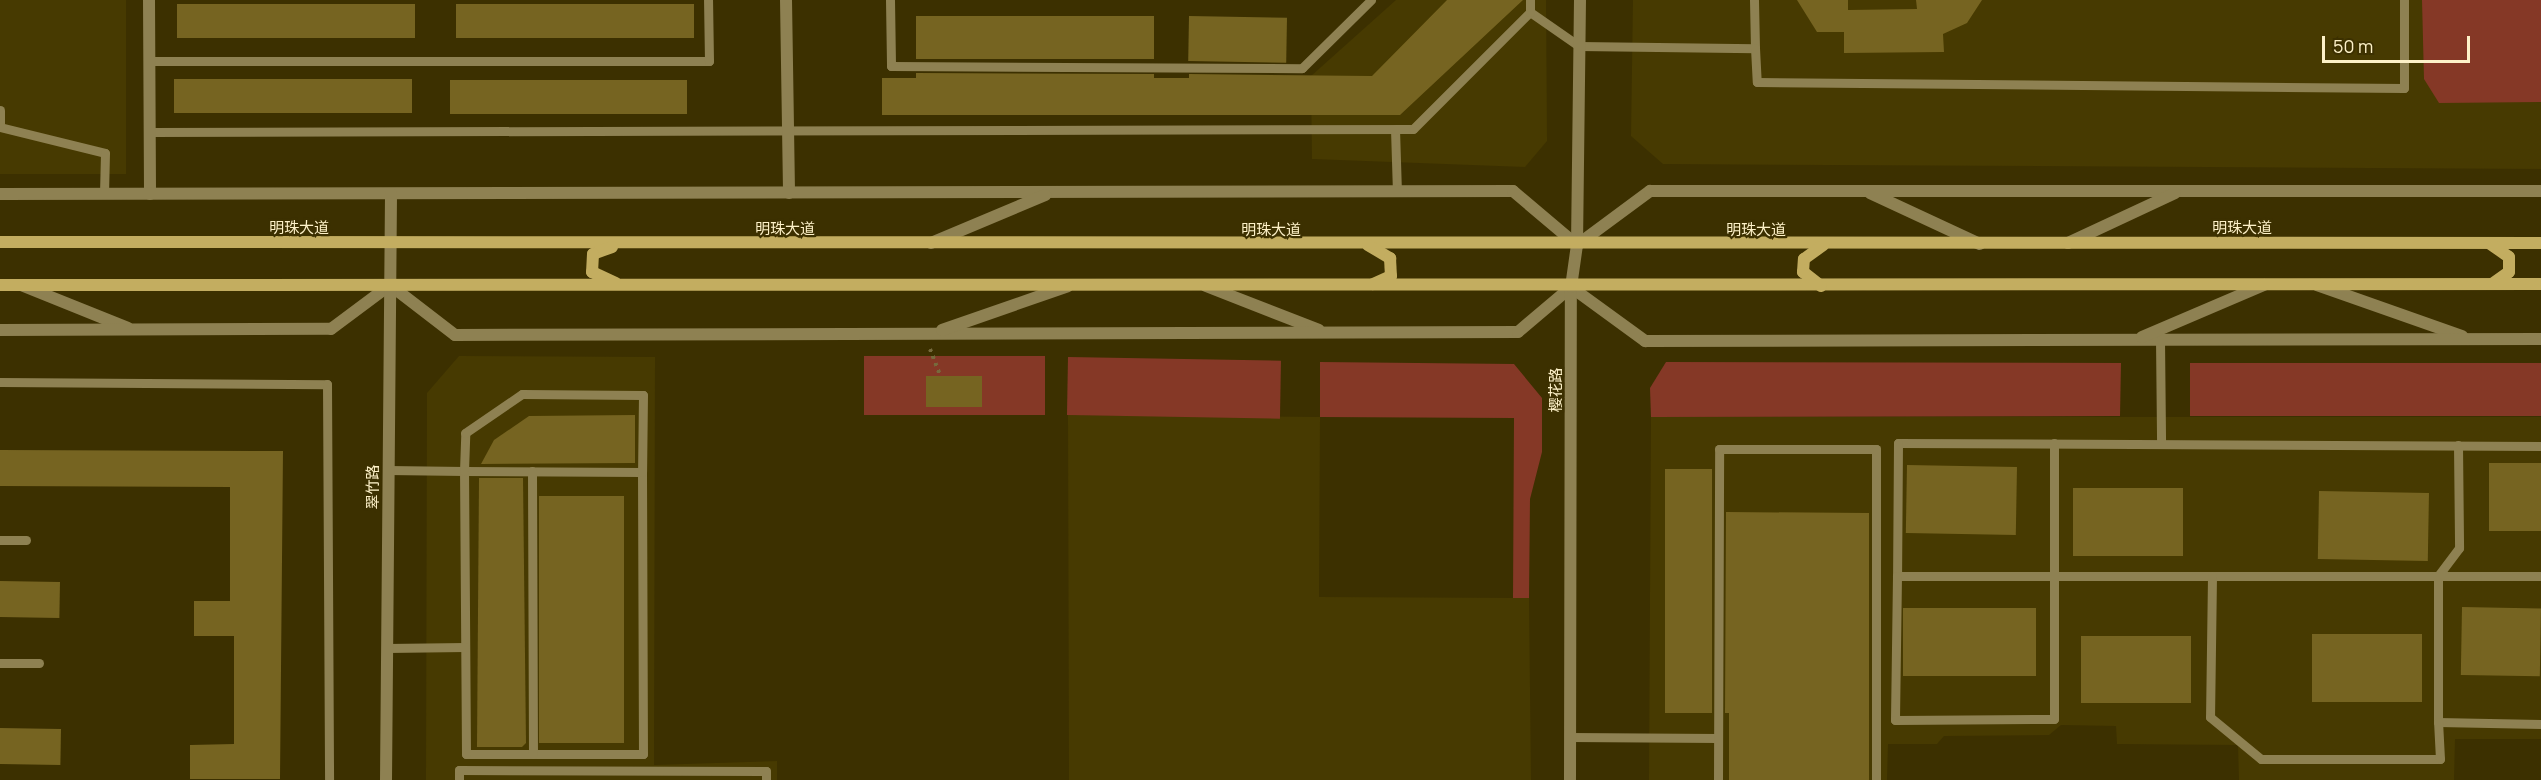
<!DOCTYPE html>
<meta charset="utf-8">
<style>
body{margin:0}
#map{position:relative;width:2541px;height:780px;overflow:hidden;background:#3c3000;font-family:Manrope,"Noto Sans SC",sans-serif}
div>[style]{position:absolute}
.built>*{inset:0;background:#473a01;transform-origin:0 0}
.green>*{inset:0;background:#853826;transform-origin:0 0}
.building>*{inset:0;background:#766421;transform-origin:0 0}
.path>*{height:4px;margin-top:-2px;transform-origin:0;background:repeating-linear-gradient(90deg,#766a3c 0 3px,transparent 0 7.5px)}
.service>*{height:9px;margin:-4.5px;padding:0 4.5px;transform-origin:4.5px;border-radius:4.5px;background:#8e8152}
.minor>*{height:12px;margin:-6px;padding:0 6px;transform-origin:6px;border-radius:6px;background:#8e8152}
.tertiary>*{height:12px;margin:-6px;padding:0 6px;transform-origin:6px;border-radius:6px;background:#8e8152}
.secondary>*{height:12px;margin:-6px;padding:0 6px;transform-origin:6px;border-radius:6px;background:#c3ad60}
span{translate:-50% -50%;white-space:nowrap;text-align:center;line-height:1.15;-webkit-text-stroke:4.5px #3c3000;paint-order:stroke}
.street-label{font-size:15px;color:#fdf1c8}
.scale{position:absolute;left:2322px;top:36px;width:148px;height:27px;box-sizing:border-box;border:3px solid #fdf1c8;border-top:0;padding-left:8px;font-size:18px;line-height:21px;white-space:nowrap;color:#fdf1c8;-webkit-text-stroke:4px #3c3000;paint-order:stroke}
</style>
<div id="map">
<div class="built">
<div style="left:0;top:0;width:126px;height:174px"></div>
<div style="clip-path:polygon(1396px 0,1546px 0,1547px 141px,1525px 167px,1312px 159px,1311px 76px)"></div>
<div style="clip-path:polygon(1633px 0,2541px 0,2541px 169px,1663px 164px,1631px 136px)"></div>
<div style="clip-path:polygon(459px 356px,655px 357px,654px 765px,777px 761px,777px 780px,426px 780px,427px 393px)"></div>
<div style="clip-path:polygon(1068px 415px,1320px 417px,1319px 597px,1529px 598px,1531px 780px,1069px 780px)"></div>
<div style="clip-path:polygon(1651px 417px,2541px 417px,2541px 739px,2455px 739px,2454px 780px,2239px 780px,2238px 745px,2117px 744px,2116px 726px,2061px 725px,2049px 735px,1944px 736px,1937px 744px,1888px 744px,1887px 780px,1649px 780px)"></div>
</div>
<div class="green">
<div style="clip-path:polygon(2422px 0,2541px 0,2541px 102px,2439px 103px,2424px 79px)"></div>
<div style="left:864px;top:356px;width:181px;height:59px"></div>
<div style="left:1068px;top:357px;width:213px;height:58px;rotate:1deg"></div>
<div style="clip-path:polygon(1320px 362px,1514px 364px,1542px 398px,1542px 452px,1530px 499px,1529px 598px,1513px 598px,1514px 418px,1320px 417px)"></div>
<div style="clip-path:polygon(1666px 362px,2121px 363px,2120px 416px,1651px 417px,1650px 388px)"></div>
<div style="left:2190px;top:363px;width:351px;height:53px"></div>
</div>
<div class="building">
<div style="clip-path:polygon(1447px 0,1523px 0,1400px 115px,882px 115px,882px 78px,916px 78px,916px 73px,1154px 74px,1154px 78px,1189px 78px,1189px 74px,1372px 76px)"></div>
<div style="clip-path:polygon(1797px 0,1848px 0,1848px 10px,1917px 9px,1916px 0,1982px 0,1967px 23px,1943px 34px,1944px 52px,1844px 53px,1844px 32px,1817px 32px)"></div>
<div style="left:177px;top:4px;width:238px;height:34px"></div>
<div style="left:456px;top:4px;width:238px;height:34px"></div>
<div style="left:916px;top:16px;width:238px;height:43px"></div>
<div style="left:1189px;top:16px;width:98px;height:45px;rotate:1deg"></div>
<div style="left:174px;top:79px;width:238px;height:34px"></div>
<div style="left:450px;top:80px;width:237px;height:34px"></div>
<div style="left:926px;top:376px;width:56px;height:31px"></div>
<div style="clip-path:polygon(635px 415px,635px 463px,481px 464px,494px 440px,529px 416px)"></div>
<div style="clip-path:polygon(0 450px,283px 451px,280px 779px,190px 779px,190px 745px,234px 744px,234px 636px,194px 636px,194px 601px,230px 601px,230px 487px,0 486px)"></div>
<div style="left:2489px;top:463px;width:52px;height:68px"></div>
<div style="left:1907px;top:465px;width:110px;height:68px;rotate:1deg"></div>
<div style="left:1665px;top:469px;width:47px;height:244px"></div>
<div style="clip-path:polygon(479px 478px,523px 478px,526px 743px,522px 747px,477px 747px)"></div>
<div style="left:2073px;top:488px;width:110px;height:68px"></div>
<div style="left:2319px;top:491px;width:110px;height:68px;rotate:1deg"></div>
<div style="left:539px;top:496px;width:85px;height:247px"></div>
<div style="clip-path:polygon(1726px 512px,1869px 513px,1869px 780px,1729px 780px,1729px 713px,1725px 713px)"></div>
<div style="left:0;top:581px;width:60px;height:36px;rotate:1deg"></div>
<div style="left:2462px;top:607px;width:79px;height:68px;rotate:1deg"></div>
<div style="left:1903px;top:608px;width:133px;height:68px"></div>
<div style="left:2312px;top:634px;width:110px;height:68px"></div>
<div style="left:2081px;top:636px;width:110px;height:67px"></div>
<div style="left:0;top:728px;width:61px;height:36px;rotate:1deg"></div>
</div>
<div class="path">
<div style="left:930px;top:349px;width:26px;rotate:69deg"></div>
</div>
<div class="service">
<div style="left:890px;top:0;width:66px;rotate:89.1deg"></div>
<div style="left:891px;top:66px;width:411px;rotate:0.3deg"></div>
<div style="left:1302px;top:68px;width:97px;rotate:-44.6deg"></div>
<div style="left:1530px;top:12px;width:60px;rotate:34.8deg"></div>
<div style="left:1579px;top:46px;width:176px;rotate:0.7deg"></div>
<div style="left:1755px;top:48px;width:48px;rotate:-91.2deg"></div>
<div style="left:1755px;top:48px;width:34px;rotate:87deg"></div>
<div style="left:1757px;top:82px;width:647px;rotate:0.53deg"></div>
<div style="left:2404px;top:88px;width:88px;rotate:-90deg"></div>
<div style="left:149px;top:61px;width:560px"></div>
<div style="left:709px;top:61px;width:61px;rotate:-90.9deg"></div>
<div style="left:0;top:110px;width:17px;rotate:90deg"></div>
<div style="left:0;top:127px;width:108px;rotate:13.9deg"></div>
<div style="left:105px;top:153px;width:41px;rotate:91.4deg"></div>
<div style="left:1395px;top:129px;width:63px;rotate:88.2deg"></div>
<div style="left:150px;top:132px;width:1263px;rotate:-0.14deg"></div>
<div style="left:1413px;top:129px;width:165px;rotate:-45deg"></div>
<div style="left:1530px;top:12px;width:12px;rotate:-90deg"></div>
<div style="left:2160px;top:339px;width:104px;rotate:89.4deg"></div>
<div style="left:0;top:382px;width:327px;rotate:0.4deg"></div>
<div style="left:327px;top:384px;width:396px;rotate:89.7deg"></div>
<div style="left:2458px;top:445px;width:103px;rotate:89.4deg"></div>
<div style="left:2459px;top:548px;width:35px;rotate:127deg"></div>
<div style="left:2438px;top:576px;width:146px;rotate:90deg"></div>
<div style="left:2438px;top:722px;width:103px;rotate:1.1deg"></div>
<div style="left:2541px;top:446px;width:643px;rotate:-179.73deg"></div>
<div style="left:1898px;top:443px;width:133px;rotate:90.4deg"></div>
<div style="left:1897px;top:576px;width:644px"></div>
<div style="left:388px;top:470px;width:76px;rotate:0.8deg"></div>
<div style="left:464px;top:471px;width:178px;rotate:0.3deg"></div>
<div style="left:642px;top:472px;width:282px;rotate:89.8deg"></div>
<div style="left:643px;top:754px;width:177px;rotate:180deg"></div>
<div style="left:466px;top:754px;width:283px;rotate:-90.4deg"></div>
<div style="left:464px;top:471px;width:38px;rotate:-88deg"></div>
<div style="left:465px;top:433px;width:69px;rotate:-34.4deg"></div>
<div style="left:522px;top:394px;width:121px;rotate:0.5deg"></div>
<div style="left:643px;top:395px;width:77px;rotate:90.7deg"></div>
<div style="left:532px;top:471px;width:283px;rotate:89.8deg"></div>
<div style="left:0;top:540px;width:26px"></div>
<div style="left:1897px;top:576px;width:144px;rotate:90.8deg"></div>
<div style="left:1895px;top:720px;width:159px;rotate:-0.4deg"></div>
<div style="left:2054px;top:719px;width:276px;rotate:-90deg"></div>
<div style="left:2212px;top:576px;width:141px;rotate:90.8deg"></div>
<div style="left:2210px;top:717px;width:66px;rotate:39.5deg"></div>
<div style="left:2261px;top:759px;width:179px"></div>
<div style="left:2440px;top:759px;width:37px;rotate:-93deg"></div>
<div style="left:387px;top:648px;width:78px;rotate:-0.7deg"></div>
<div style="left:0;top:663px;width:39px"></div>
<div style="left:1570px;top:737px;width:148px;rotate:0.4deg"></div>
<div style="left:459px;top:780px;width:10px;rotate:-90deg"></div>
<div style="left:459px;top:770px;width:307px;rotate:0.2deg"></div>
<div style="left:766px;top:771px;width:9px;rotate:90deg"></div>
<div style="left:1718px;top:780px;width:331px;rotate:-89.8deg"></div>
<div style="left:1719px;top:449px;width:157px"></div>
<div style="left:1876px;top:449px;width:331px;rotate:90deg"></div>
</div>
<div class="minor">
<div style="left:149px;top:0;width:194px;rotate:89.7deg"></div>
<div style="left:786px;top:0;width:193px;rotate:89.1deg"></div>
<div style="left:1870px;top:193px;width:121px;rotate:24.9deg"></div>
<div style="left:0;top:194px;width:1513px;rotate:-0.11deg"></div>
<div style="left:1513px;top:191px;width:84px;rotate:40.2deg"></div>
<div style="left:1577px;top:245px;width:91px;rotate:-36.5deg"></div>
<div style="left:1650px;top:191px;width:891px"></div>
<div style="left:931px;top:243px;width:124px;rotate:-22.8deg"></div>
<div style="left:2068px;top:243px;width:118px;rotate:-25deg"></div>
<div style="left:21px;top:285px;width:115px;rotate:21.9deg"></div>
<div style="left:2317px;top:285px;width:154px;rotate:19.4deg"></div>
<div style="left:1206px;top:286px;width:121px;rotate:21.3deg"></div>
<div style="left:0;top:330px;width:331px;rotate:-0.2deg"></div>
<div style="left:331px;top:329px;width:74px;rotate:-36.7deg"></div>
<div style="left:390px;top:285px;width:82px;rotate:37.6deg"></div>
<div style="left:455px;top:335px;width:1063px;rotate:-0.16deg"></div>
<div style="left:1518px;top:332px;width:70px;rotate:-40.3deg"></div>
<div style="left:1571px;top:287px;width:92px;rotate:36.1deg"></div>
<div style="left:1645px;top:341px;width:896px;rotate:-0.13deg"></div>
<div style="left:942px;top:330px;width:133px;rotate:-19.2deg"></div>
<div style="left:2142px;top:337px;width:133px;rotate:-23.1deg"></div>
</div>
<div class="tertiary">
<div style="left:386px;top:780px;width:586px;rotate:-89.51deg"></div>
<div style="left:1570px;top:780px;width:493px;rotate:-89.9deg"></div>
<div style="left:1571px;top:287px;width:42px;rotate:-81.9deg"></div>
<div style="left:1577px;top:245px;width:245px;rotate:-89.3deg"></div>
</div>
<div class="secondary">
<div style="left:0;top:242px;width:2541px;rotate:0.02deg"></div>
<div style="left:2489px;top:243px;width:24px;rotate:35deg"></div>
<div style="left:2509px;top:257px;width:15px;rotate:90deg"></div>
<div style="left:2509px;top:272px;width:21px;rotate:145deg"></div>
<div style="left:1368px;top:245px;width:26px;rotate:31deg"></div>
<div style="left:1390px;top:258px;width:18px;rotate:87deg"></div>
<div style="left:1391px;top:276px;width:20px;rotate:156deg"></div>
<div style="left:612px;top:247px;width:20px;rotate:160deg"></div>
<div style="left:593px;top:254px;width:18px;rotate:93deg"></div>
<div style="left:592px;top:272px;width:26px;rotate:25deg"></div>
<div style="left:0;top:285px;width:2541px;rotate:-0.02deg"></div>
<div style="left:1821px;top:286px;width:23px;rotate:-142deg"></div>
<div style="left:1803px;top:272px;width:13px;rotate:-86deg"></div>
<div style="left:1804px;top:259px;width:24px;rotate:-36deg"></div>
</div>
<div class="street-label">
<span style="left:299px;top:228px">明珠大道</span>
<span style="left:2242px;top:228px">明珠大道</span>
<span style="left:785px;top:229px">明珠大道</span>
<span style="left:1271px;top:230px">明珠大道</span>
<span style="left:1756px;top:230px">明珠大道</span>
<span style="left:1556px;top:390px;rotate:-90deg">樱花路</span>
<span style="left:373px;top:487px;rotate:-90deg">翠竹路</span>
</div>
<div class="scale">50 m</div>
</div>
